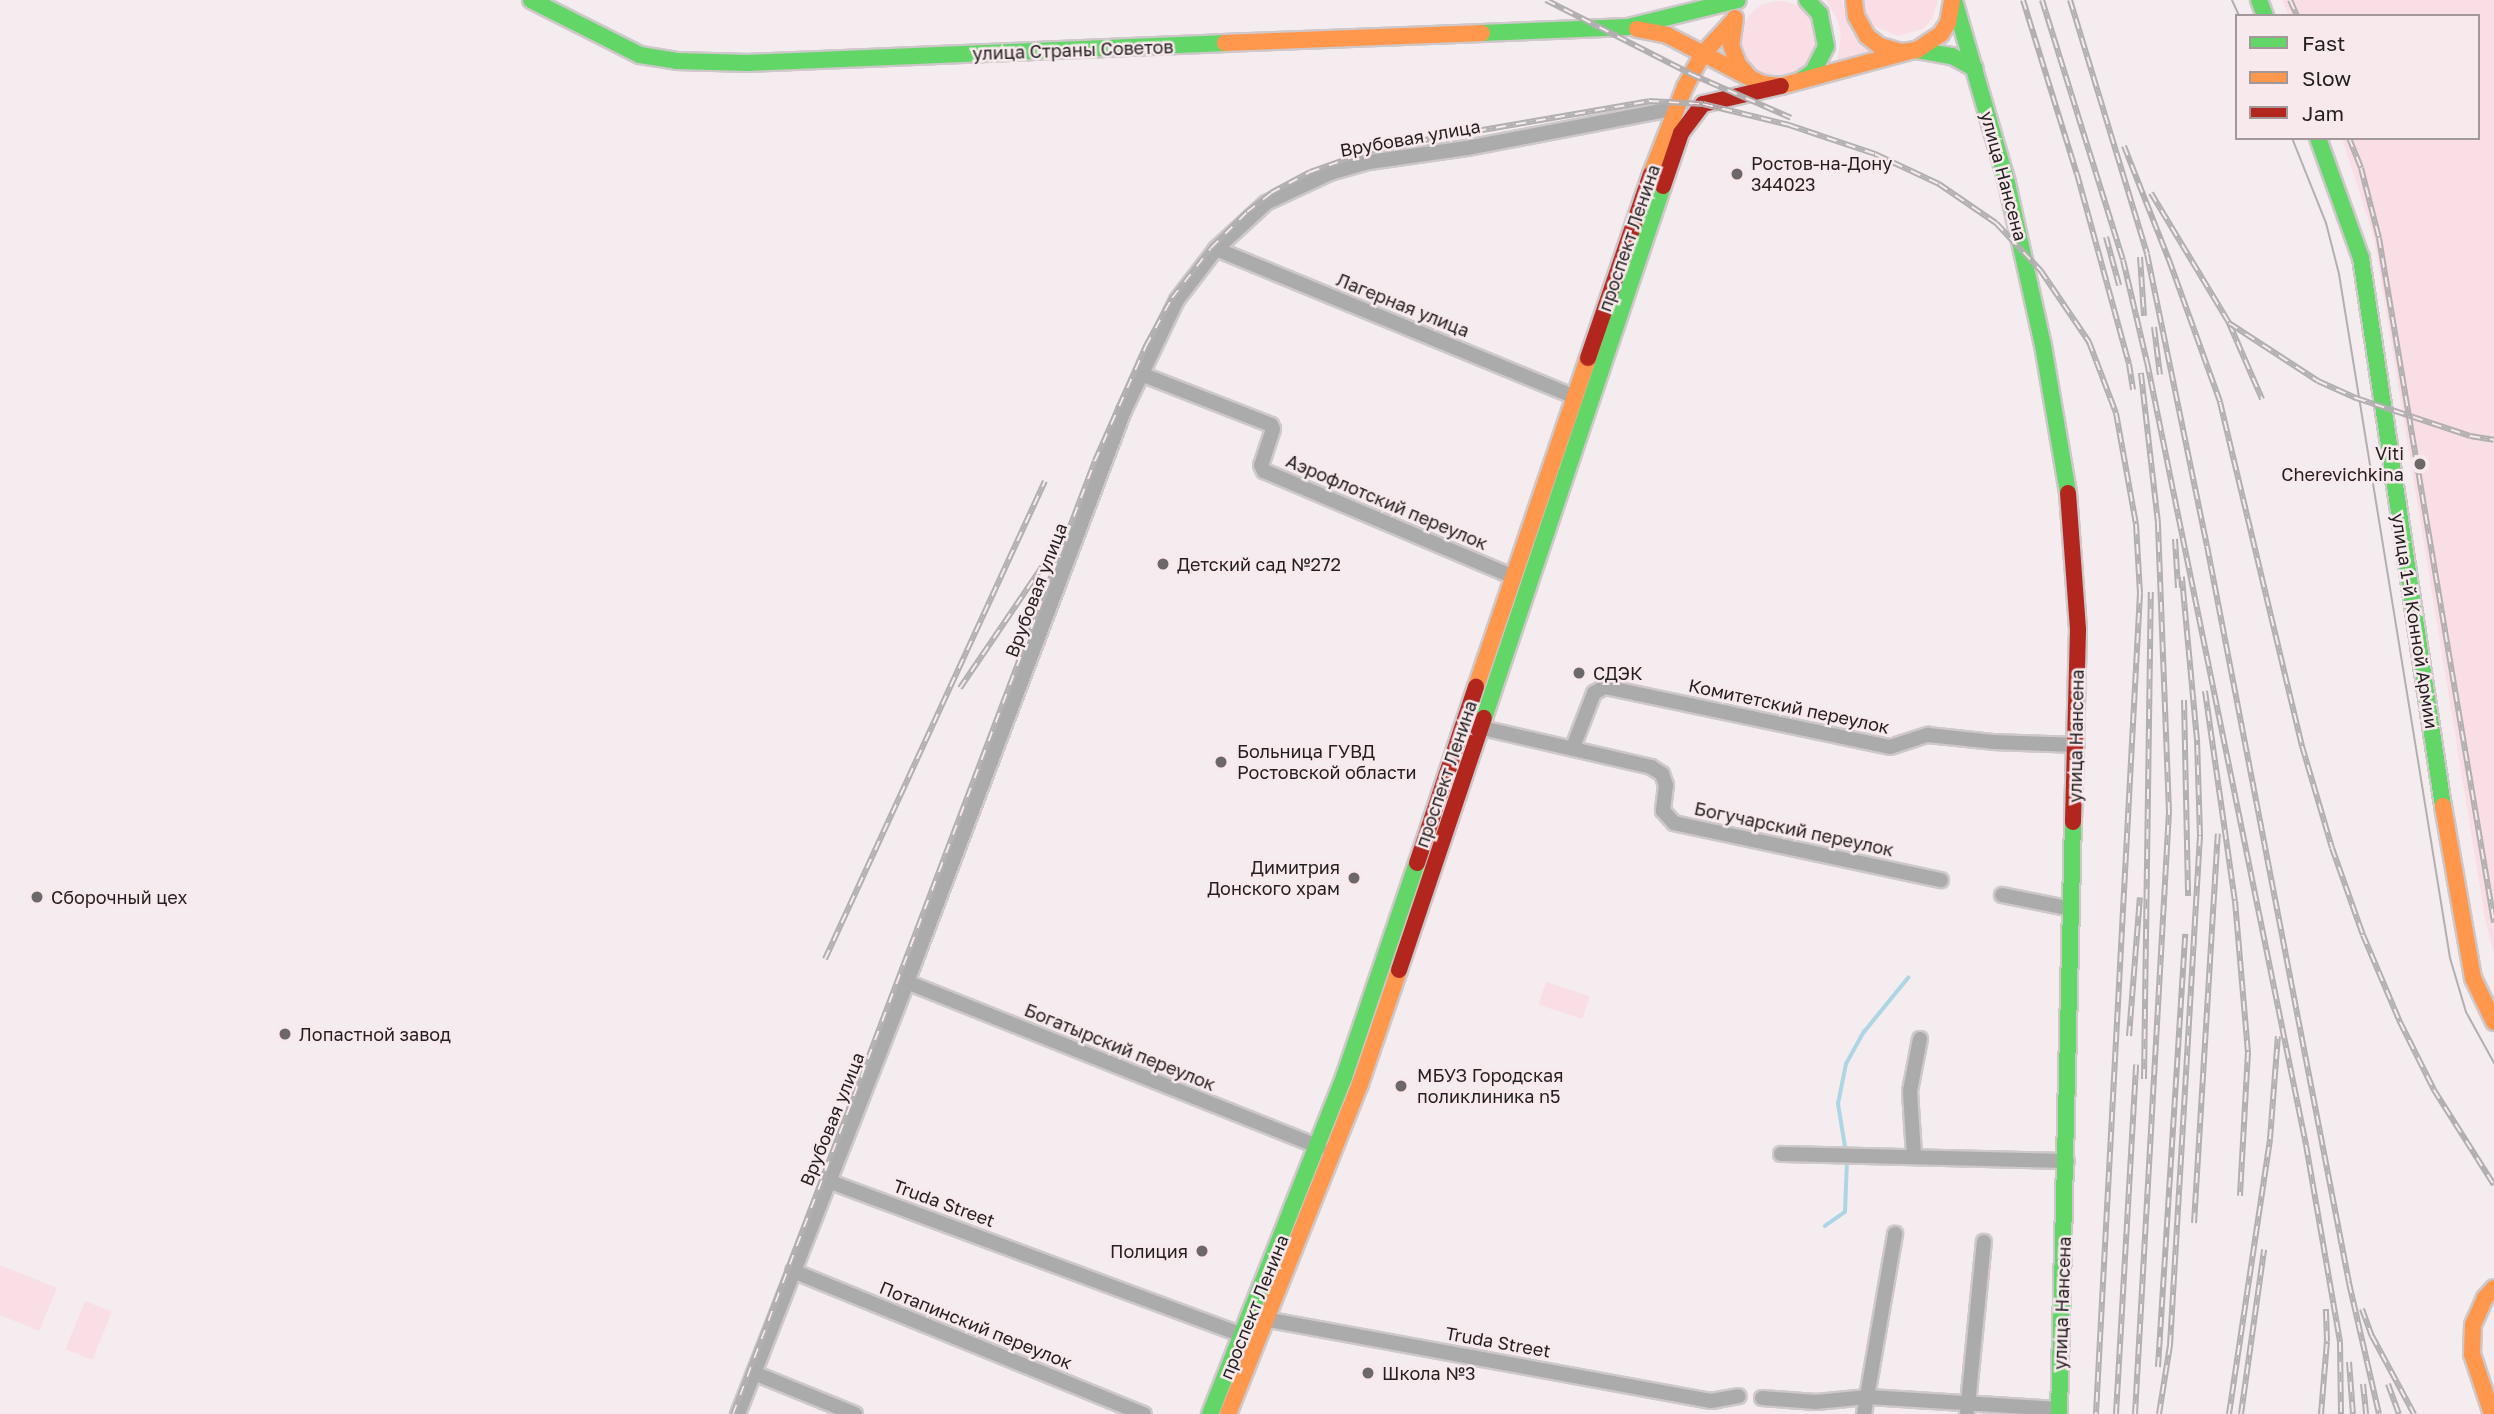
<!DOCTYPE html>
<meta charset="utf-8">
<style>
body{margin:0}
#map{position:relative;width:2494px;height:1414px;overflow:hidden;background:#f4ecee;font-family:"Golos Text",sans-serif}
div>[style]{position:absolute}
.green>*{inset:0;background:#fadee5;transform-origin:0 0}
.round{border-radius:50%}
.stream>*{height:3.5px;margin:-1.75px;padding:0 1.75px;transform-origin:1.75px;border-radius:1.75px;background:#acd6e5}
.roads{filter:drop-shadow(2px 0 #cec8ca) drop-shadow(-2px 0 #cec8ca) drop-shadow(0 2px #cec8ca) drop-shadow(0 -2px #cec8ca)}
.street>*{height:14px;margin:-7px;padding:0 7px;transform-origin:7px;border-radius:7px;background:#ababac}
.fast>*{height:16px;margin:-8px;padding:0 8px;transform-origin:8px;border-radius:8px;background:#63d668}
.slow>*{height:16px;margin:-8px;padding:0 8px;transform-origin:8px;border-radius:8px;background:#ff974d}
.jam>*{height:16px;margin:-8px;padding:0 8px;transform-origin:8px;border-radius:8px;background:#b3261e}
.tram>*{height:2px;margin:-1px;padding:0 1px;transform-origin:1px;border-radius:1px;background:#b1afaf}
.rail>*{height:6px;margin-top:-3px;transform-origin:0;background:repeating-linear-gradient(90deg,#f7e9ec 0 10px,#b1afaf 0 20px);box-sizing:border-box;border-block:2px solid #b1afaf}
.dots>*{width:19px;height:19px;translate:-50% -50%;box-sizing:border-box;border:4px solid #f7e9ec;border-radius:50%}
span{translate:-50% -50%;white-space:nowrap;text-align:center;line-height:1.15;-webkit-text-stroke:5px #f7e9ec;paint-order:stroke}
.street-label{font-size:18px;color:#231f20}
.poi-label{font-size:18px;color:#231f20}
.left{translate:0 -50%;text-align:left}
.right{translate:-100% -50%;text-align:right}
.legend{position:absolute;left:2235px;top:14px;width:245px;height:126px;box-sizing:border-box;background:#f7e9ec;border:2px solid #a2989a;margin:0;padding:9px 12px;list-style:none;font-size:21px;color:#231f20}
.legend li{display:flex;align-items:center;gap:14px;height:35px}
.legend b{width:35px;border:2px solid #a2989a}
</style>
<div id="map">
<div class="green">
<div style="clip-path:polygon(1826px 0,1842px 0,1851px 32px,1871px 52px,1837px 63px,1841px 35px,1838px 21px)"></div>
<div style="clip-path:polygon(1862px 0,1938px 0,1932px 19px,1923px 29px,1898px 36px,1874px 26px,1866px 16px)"></div>
<div style="clip-path:polygon(2282px 0,2494px 0,2494px 955px,2485px 918px,2374px 238px,2342px 138px,2478px 138px,2478px 16px,2289px 16px)"></div>
<div class="round" style="left:1741px;top:1px;width:76px;height:76px"></div>
<div style="left:1546px;top:982px;width:46px;height:24px;rotate:18deg"></div>
<div style="clip-path:polygon(0 1265px,57px 1288px,39px 1331px,0 1315px)"></div>
<div style="left:85px;top:1301px;width:29px;height:52px;rotate:22deg"></div>
</div>
<div class="stream">
<div style="left:1846px;top:1153px;width:50px;rotate:-99.3deg"></div>
<div style="left:1838px;top:1104px;width:41px;rotate:-78.7deg"></div>
<div style="left:1846px;top:1064px;width:37px;rotate:-61deg"></div>
<div style="left:1864px;top:1032px;width:70px;rotate:-50.8deg"></div>
<div style="left:1825px;top:1226px;width:24px;rotate:-35deg"></div>
<div style="left:1845px;top:1212px;width:51px;rotate:-87.8deg"></div>
</div>
<div class="roads">
<div class="street">
<div style="left:1216px;top:249px;width:388px;rotate:22.4deg"></div>
<div style="left:1141px;top:374px;width:140px;rotate:21.4deg"></div>
<div style="left:1271px;top:425px;width:4px;rotate:63deg"></div>
<div style="left:1273px;top:429px;width:38px;rotate:108deg"></div>
<div style="left:1261px;top:465px;width:7px;rotate:63deg"></div>
<div style="left:1264px;top:471px;width:272px;rotate:23deg"></div>
<div style="left:1478px;top:727px;width:178px;rotate:13deg"></div>
<div style="left:1651px;top:767px;width:13px;rotate:32deg"></div>
<div style="left:1662px;top:774px;width:12px;rotate:70deg"></div>
<div style="left:1666px;top:785px;width:26px;rotate:97deg"></div>
<div style="left:1663px;top:811px;width:16px;rotate:47deg"></div>
<div style="left:1674px;top:823px;width:273px;rotate:12.1deg"></div>
<div style="left:1573px;top:747px;width:58px;rotate:-68.7deg"></div>
<div style="left:1594px;top:693px;width:13px;rotate:-29deg"></div>
<div style="left:1605px;top:687px;width:291px;rotate:11.9deg"></div>
<div style="left:1890px;top:747px;width:40px;rotate:-18deg"></div>
<div style="left:1928px;top:735px;width:65px;rotate:6.1deg"></div>
<div style="left:1993px;top:742px;width:84px;rotate:2deg"></div>
<div style="left:2002px;top:895px;width:71px;rotate:11.3deg"></div>
<div style="left:907px;top:982px;width:444px;rotate:21.8deg"></div>
<div style="left:1781px;top:1154px;width:286px;rotate:1.4deg"></div>
<div style="left:1914px;top:1155px;width:64px;rotate:-93.6deg"></div>
<div style="left:1910px;top:1091px;width:53px;rotate:-79.1deg"></div>
<div style="left:828px;top:1181px;width:443px;rotate:20.4deg"></div>
<div style="left:793px;top:1271px;width:379px;rotate:22.2deg"></div>
<div style="left:1259px;top:1318px;width:460px;rotate:10.4deg"></div>
<div style="left:1711px;top:1401px;width:28px;rotate:-10deg"></div>
<div style="left:754px;top:1373px;width:109px;rotate:22.1deg"></div>
<div style="left:1762px;top:1398px;width:54px;rotate:4.2deg"></div>
<div style="left:1816px;top:1402px;width:52px;rotate:-5.5deg"></div>
<div style="left:1868px;top:1397px;width:191px;rotate:3.6deg"></div>
<div style="left:738px;top:1414px;width:464px;rotate:-68.6deg"></div>
<div style="left:907px;top:982px;width:611px;rotate:-69.19deg"></div>
<div style="left:1124px;top:411px;width:123px;rotate:-64.5deg"></div>
<div style="left:1177px;top:300px;width:64px;rotate:-52.6deg"></div>
<div style="left:1216px;top:249px;width:68px;rotate:-42.6deg"></div>
<div style="left:1266px;top:203px;width:71px;rotate:-25.1deg"></div>
<div style="left:1330px;top:173px;width:41px;rotate:-15.8deg"></div>
<div style="left:1369px;top:162px;width:99px;rotate:-8.1deg"></div>
<div style="left:1467px;top:148px;width:213px;rotate:-10.8deg"></div>
<div style="left:1864px;top:1414px;width:183px;rotate:-80.2deg"></div>
<div style="left:1967px;top:1414px;width:173px;rotate:-84.4deg"></div>
</div>
<div class="fast">
<div style="left:531px;top:0;width:122px;rotate:26.8deg"></div>
<div style="left:640px;top:55px;width:36px;rotate:9deg"></div>
<div style="left:676px;top:61px;width:73px;rotate:1.6deg"></div>
<div style="left:749px;top:63px;width:476px;rotate:-2.4deg"></div>
<div style="left:1954px;top:0;width:191px;rotate:73.8deg"></div>
<div style="left:2007px;top:183px;width:166px;rotate:77.5deg"></div>
<div style="left:2043px;top:345px;width:150px;rotate:80.4deg"></div>
<div style="left:2259px;top:0;width:17px;rotate:69deg"></div>
<div style="left:1482px;top:33px;width:146px;rotate:-2.4deg"></div>
<div style="left:1628px;top:27px;width:113px;rotate:-13.8deg"></div>
<div style="left:1917px;top:50px;width:36px;rotate:10deg"></div>
<div style="left:1952px;top:56px;width:26px;rotate:29deg"></div>
<div style="left:1801px;top:80px;width:14px;rotate:-34deg"></div>
<div style="left:1813px;top:72px;width:29px;rotate:-63deg"></div>
<div style="left:1826px;top:46px;width:33px;rotate:-101deg"></div>
<div style="left:1820px;top:14px;width:19px;rotate:-133deg"></div>
<div style="left:2318px;top:138px;width:127px;rotate:70.3deg"></div>
<div style="left:2361px;top:258px;width:554px;rotate:81.49deg"></div>
<div style="left:1484px;top:718px;width:561px;rotate:-71.4deg"></div>
<div style="left:1210px;top:1414px;width:363px;rotate:-68.3deg"></div>
<div style="left:1344px;top:1077px;width:226px;rotate:-71.2deg"></div>
<div style="left:2059px;top:1414px;width:592px;rotate:-88.65deg"></div>
</div>
<div class="slow">
<div style="left:1854px;top:0;width:16px;rotate:83deg"></div>
<div style="left:1856px;top:16px;width:23px;rotate:61deg"></div>
<div style="left:1867px;top:36px;width:16px;rotate:38deg"></div>
<div style="left:1880px;top:46px;width:22px;rotate:16deg"></div>
<div style="left:1901px;top:52px;width:16px;rotate:-7deg"></div>
<div style="left:1917px;top:50px;width:29px;rotate:-34deg"></div>
<div style="left:1941px;top:34px;width:13px;rotate:-58deg"></div>
<div style="left:1948px;top:23px;width:23px;rotate:-80deg"></div>
<div style="left:1735px;top:18px;width:27px;rotate:98deg"></div>
<div style="left:1731px;top:45px;width:20px;rotate:70deg"></div>
<div style="left:1738px;top:64px;width:18px;rotate:49deg"></div>
<div style="left:1750px;top:78px;width:14px;rotate:25deg"></div>
<div style="left:1763px;top:84px;width:18px;rotate:6deg"></div>
<div style="left:1781px;top:86px;width:135px;rotate:-15.1deg"></div>
<div style="left:1637px;top:29px;width:31px;rotate:11deg"></div>
<div style="left:1667px;top:35px;width:91px;rotate:27.4deg"></div>
<div style="left:1225px;top:43px;width:257px;rotate:-2.2deg"></div>
<div style="left:1651px;top:174px;width:93px;rotate:-68.7deg"></div>
<div style="left:1685px;top:87px;width:36px;rotate:-62deg"></div>
<div style="left:1702px;top:55px;width:47px;rotate:-47.6deg"></div>
<div style="left:1476px;top:687px;width:348px;rotate:-71.2deg"></div>
<div style="left:2443px;top:806px;width:175px;rotate:80.1deg"></div>
<div style="left:2473px;top:978px;width:49px;rotate:64.5deg"></div>
<div style="left:1228px;top:1414px;width:355px;rotate:-68.2deg"></div>
<div style="left:1360px;top:1084px;width:120px;rotate:-71.1deg"></div>
<div style="left:2492px;top:1414px;width:63px;rotate:-108.4deg"></div>
<div style="left:2472px;top:1354px;width:29px;rotate:-88deg"></div>
<div style="left:2473px;top:1325px;width:30px;rotate:-66deg"></div>
<div style="left:2485px;top:1298px;width:13px;rotate:-48deg"></div>
</div>
<div class="jam">
<div style="left:1663px;top:186px;width:56px;rotate:-71.2deg"></div>
<div style="left:1681px;top:133px;width:36px;rotate:-53deg"></div>
<div style="left:1703px;top:104px;width:80px;rotate:-13deg"></div>
<div style="left:1588px;top:358px;width:194px;rotate:-71.1deg"></div>
<div style="left:2068px;top:493px;width:137px;rotate:85.8deg"></div>
<div style="left:2078px;top:630px;width:192px;rotate:91.5deg"></div>
<div style="left:1417px;top:863px;width:186px;rotate:-71.5deg"></div>
<div style="left:1399px;top:970px;width:266px;rotate:-71.4deg"></div>
</div>
</div>
<div class="tram">
<div style="left:2232px;top:0;width:17px;rotate:66deg"></div>
<div style="left:2292px;top:138px;width:92px;rotate:68.2deg"></div>
<div style="left:2326px;top:223px;width:53px;rotate:75.7deg"></div>
<div style="left:2339px;top:274px;width:693px;rotate:80.78deg"></div>
<div style="left:2450px;top:958px;width:56px;rotate:73.5deg"></div>
<div style="left:2466px;top:1012px;width:58px;rotate:61.2deg"></div>
</div>
<div class="rail">
<div style="left:1546px;top:0;width:163px;rotate:27deg"></div>
<div style="left:1691px;top:74px;width:109px;rotate:23.7deg"></div>
<div style="left:2023px;top:0;width:182px;rotate:72.8deg"></div>
<div style="left:2077px;top:174px;width:197px;rotate:74.7deg"></div>
<div style="left:2129px;top:364px;width:26px;rotate:81deg"></div>
<div style="left:2042px;top:0;width:272px;rotate:72.7deg"></div>
<div style="left:2123px;top:260px;width:105px;rotate:76.8deg"></div>
<div style="left:2147px;top:362px;width:799px;rotate:78.52deg"></div>
<div style="left:2306px;top:1145px;width:200px;rotate:80.2deg"></div>
<div style="left:2340px;top:1342px;width:72px;rotate:89.2deg"></div>
<div style="left:2070px;top:0;width:265px;rotate:73.1deg"></div>
<div style="left:2147px;top:254px;width:298px;rotate:78.4deg"></div>
<div style="left:2207px;top:546px;width:751px;rotate:79.09deg"></div>
<div style="left:2349px;top:1283px;width:134px;rotate:77.1deg"></div>
<div style="left:2290px;top:0;width:17px;rotate:66deg"></div>
<div style="left:2349px;top:138px;width:32px;rotate:68deg"></div>
<div style="left:2361px;top:168px;width:72px;rotate:75.6deg"></div>
<div style="left:2379px;top:238px;width:694px;rotate:80.46deg"></div>
<div style="left:2124px;top:146px;width:123px;rotate:68.5deg"></div>
<div style="left:2169px;top:260px;width:151px;rotate:70.2deg"></div>
<div style="left:2220px;top:402px;width:354px;rotate:76.6deg"></div>
<div style="left:2302px;top:746px;width:106px;rotate:73.6deg"></div>
<div style="left:2332px;top:848px;width:92px;rotate:70.4deg"></div>
<div style="left:2363px;top:935px;width:95px;rotate:67deg"></div>
<div style="left:2400px;top:1022px;width:76px;rotate:63.4deg"></div>
<div style="left:2434px;top:1090px;width:112px;rotate:57.7deg"></div>
<div style="left:2151px;top:193px;width:152px;rotate:59deg"></div>
<div style="left:2229px;top:323px;width:83px;rotate:66.5deg"></div>
<div style="left:2106px;top:237px;width:50px;rotate:74.8deg"></div>
<div style="left:2140px;top:257px;width:59px;rotate:86.1deg"></div>
<div style="left:2229px;top:323px;width:106px;rotate:33.1deg"></div>
<div style="left:2318px;top:381px;width:42px;rotate:24.1deg"></div>
<div style="left:2356px;top:398px;width:120px;rotate:18.4deg"></div>
<div style="left:2470px;top:436px;width:24px;rotate:9deg"></div>
<div style="left:2154px;top:327px;width:48px;rotate:82.9deg"></div>
<div style="left:2175px;top:539px;width:49px;rotate:86.5deg"></div>
<div style="left:960px;top:688px;width:171px;rotate:-55.9deg"></div>
<div style="left:2205px;top:691px;width:212px;rotate:81.9deg"></div>
<div style="left:2235px;top:901px;width:152px;rotate:85.1deg"></div>
<div style="left:2248px;top:1052px;width:144px;rotate:93.2deg"></div>
<div style="left:2184px;top:700px;width:196px;rotate:88.8deg"></div>
<div style="left:825px;top:959px;width:526px;rotate:-65.29deg"></div>
<div style="left:2129px;top:1036px;width:139px;rotate:-85.5deg"></div>
<div style="left:2144px;top:1079px;width:487px;rotate:-89.2deg"></div>
<div style="left:2194px;top:1223px;width:390px;rotate:-86.5deg"></div>
<div style="left:2362px;top:1309px;width:29px;rotate:70deg"></div>
<div style="left:2372px;top:1336px;width:89px;rotate:61.7deg"></div>
<div style="left:2349px;top:1362px;width:52px;rotate:85.6deg"></div>
<div style="left:2158px;top:1367px;width:434px;rotate:-86.4deg"></div>
<div style="left:2363px;top:1384px;width:30px;rotate:84deg"></div>
<div style="left:2388px;top:1384px;width:32px;rotate:70deg"></div>
<div style="left:733px;top:1414px;width:1019px;rotate:-69.2deg"></div>
<div style="left:1095px;top:461px;width:126px;rotate:-66.1deg"></div>
<div style="left:1146px;top:346px;width:55px;rotate:-61.6deg"></div>
<div style="left:1172px;top:298px;width:63px;rotate:-52deg"></div>
<div style="left:1211px;top:248px;width:51px;rotate:-45deg"></div>
<div style="left:1247px;top:212px;width:31px;rotate:-38deg"></div>
<div style="left:1271px;top:193px;width:44px;rotate:-28.3deg"></div>
<div style="left:1310px;top:172px;width:72px;rotate:-19.4deg"></div>
<div style="left:1378px;top:148px;width:275px;rotate:-9.8deg"></div>
<div style="left:1649px;top:101px;width:54px;rotate:3.2deg"></div>
<div style="left:1703px;top:104px;width:89px;rotate:13.7deg"></div>
<div style="left:1789px;top:125px;width:91px;rotate:18.6deg"></div>
<div style="left:1875px;top:154px;width:71px;rotate:25.1deg"></div>
<div style="left:1939px;top:184px;width:69px;rotate:34.4deg"></div>
<div style="left:1996px;top:223px;width:66px;rotate:46.8deg"></div>
<div style="left:2041px;top:271px;width:86px;rotate:55.9deg"></div>
<div style="left:2089px;top:342px;width:76px;rotate:69.2deg"></div>
<div style="left:2116px;top:413px;width:113px;rotate:79.8deg"></div>
<div style="left:2136px;top:524px;width:69px;rotate:86.7deg"></div>
<div style="left:2140px;top:593px;width:822px;rotate:93.07deg"></div>
<div style="left:2116px;top:1414px;width:350px;rotate:-86.7deg"></div>
<div style="left:2135px;top:1414px;width:603px;rotate:-86.77deg"></div>
<div style="left:2169px;top:812px;width:289px;rotate:-92.2deg"></div>
<div style="left:2158px;top:523px;width:151px;rotate:-96.5deg"></div>
<div style="left:2159px;top:1414px;width:70px;rotate:-80.9deg"></div>
<div style="left:2170px;top:1345px;width:511px;rotate:-86.63deg"></div>
<div style="left:2200px;top:835px;width:95px;rotate:-91.8deg"></div>
<div style="left:2197px;top:740px;width:164px;rotate:-95.3deg"></div>
<div style="left:2229px;top:1414px;width:278px;rotate:-81.5deg"></div>
<div style="left:2270px;top:1139px;width:103px;rotate:-85.6deg"></div>
<div style="left:2241px;top:1414px;width:166px;rotate:-82deg"></div>
<div style="left:2321px;top:1414px;width:73px;rotate:-85.3deg"></div>
<div style="left:2327px;top:1341px;width:32px;rotate:-92deg"></div>
</div>
<div class="dots">
<div style="left:1737px;top:174px;background:#6c6768"></div>
<div style="left:2420px;top:464px;background:#6c6768"></div>
<div style="left:1163px;top:564px;background:#6c6768"></div>
<div style="left:1579px;top:673px;background:#6c6768"></div>
<div style="left:1221px;top:762px;background:#6c6768"></div>
<div style="left:1354px;top:878px;background:#6c6768"></div>
<div style="left:37px;top:897px;background:#6c6768"></div>
<div style="left:285px;top:1034px;background:#6c6768"></div>
<div style="left:1401px;top:1086px;background:#6c6768"></div>
<div style="left:1202px;top:1251px;background:#6c6768"></div>
<div style="left:1368px;top:1373px;background:#6c6768"></div>
</div>
<div class="street-label">
<span style="left:1073px;top:50px;rotate:-2deg">улица Страны Советов</span>
<span style="left:1410px;top:138px;rotate:-10deg">Врубовая улица</span>
<span style="left:2004px;top:176px;rotate:75deg">улица Нансена</span>
<span style="left:1629px;top:238px;rotate:-71deg">проспект Ленина</span>
<span style="left:1403px;top:305px;rotate:22deg">Лагерная улица</span>
<span style="left:1387px;top:502px;rotate:23deg">Аэрофлотский переулок</span>
<span style="left:1036px;top:590px;rotate:-69deg">Врубовая улица</span>
<span style="left:2415px;top:621px;rotate:81deg">улица 1-й Конной Армии</span>
<span style="left:1789px;top:706px;rotate:12deg">Комитетский переулок</span>
<span style="left:2076px;top:736px;rotate:-89deg">улица Нансена</span>
<span style="left:1446px;top:774px;rotate:-71deg">проспект Ленина</span>
<span style="left:1794px;top:829px;rotate:12deg">Богучарский переулок</span>
<span style="left:1120px;top:1047px;rotate:22deg">Богатырский переулок</span>
<span style="left:832px;top:1119px;rotate:-68deg">Врубовая улица</span>
<span style="left:944px;top:1203px;rotate:20deg">Truda Street</span>
<span style="left:2062px;top:1303px;rotate:-88deg">улица Нансена</span>
<span style="left:1254px;top:1307px;rotate:-68deg">проспект Ленина</span>
<span style="left:976px;top:1325px;rotate:22deg">Потапинский переулок</span>
<span style="left:1498px;top:1342px;rotate:10deg">Truda Street</span>
</div>
<div class="poi-label">
<span class="left" style="left:1751px;top:174px">Ростов-на-Дону<br>344023</span>
<span class="right" style="left:2404px;top:464px">Viti<br>Cherevichkina</span>
<span class="left" style="left:1177px;top:564px">Детский сад №272</span>
<span class="left" style="left:1593px;top:673px">СДЭК</span>
<span class="left" style="left:1237px;top:762px">Больница ГУВД<br>Ростовской области</span>
<span class="right" style="left:1340px;top:878px">Димитрия<br>Донского храм</span>
<span class="left" style="left:51px;top:897px">Сборочный цех</span>
<span class="left" style="left:299px;top:1034px">Лопастной завод</span>
<span class="left" style="left:1417px;top:1086px">МБУЗ Городская<br>поликлиника n5</span>
<span class="right" style="left:1188px;top:1251px">Полиция</span>
<span class="left" style="left:1382px;top:1373px">Школа №3</span>
</div>
<ul class="legend">
<li><b style="height:9px;background:#63d668"></b>Fast</li>
<li><b style="height:9px;background:#ff974d"></b>Slow</li>
<li><b style="height:9px;background:#b3261e"></b>Jam</li>
</ul>
</div>
